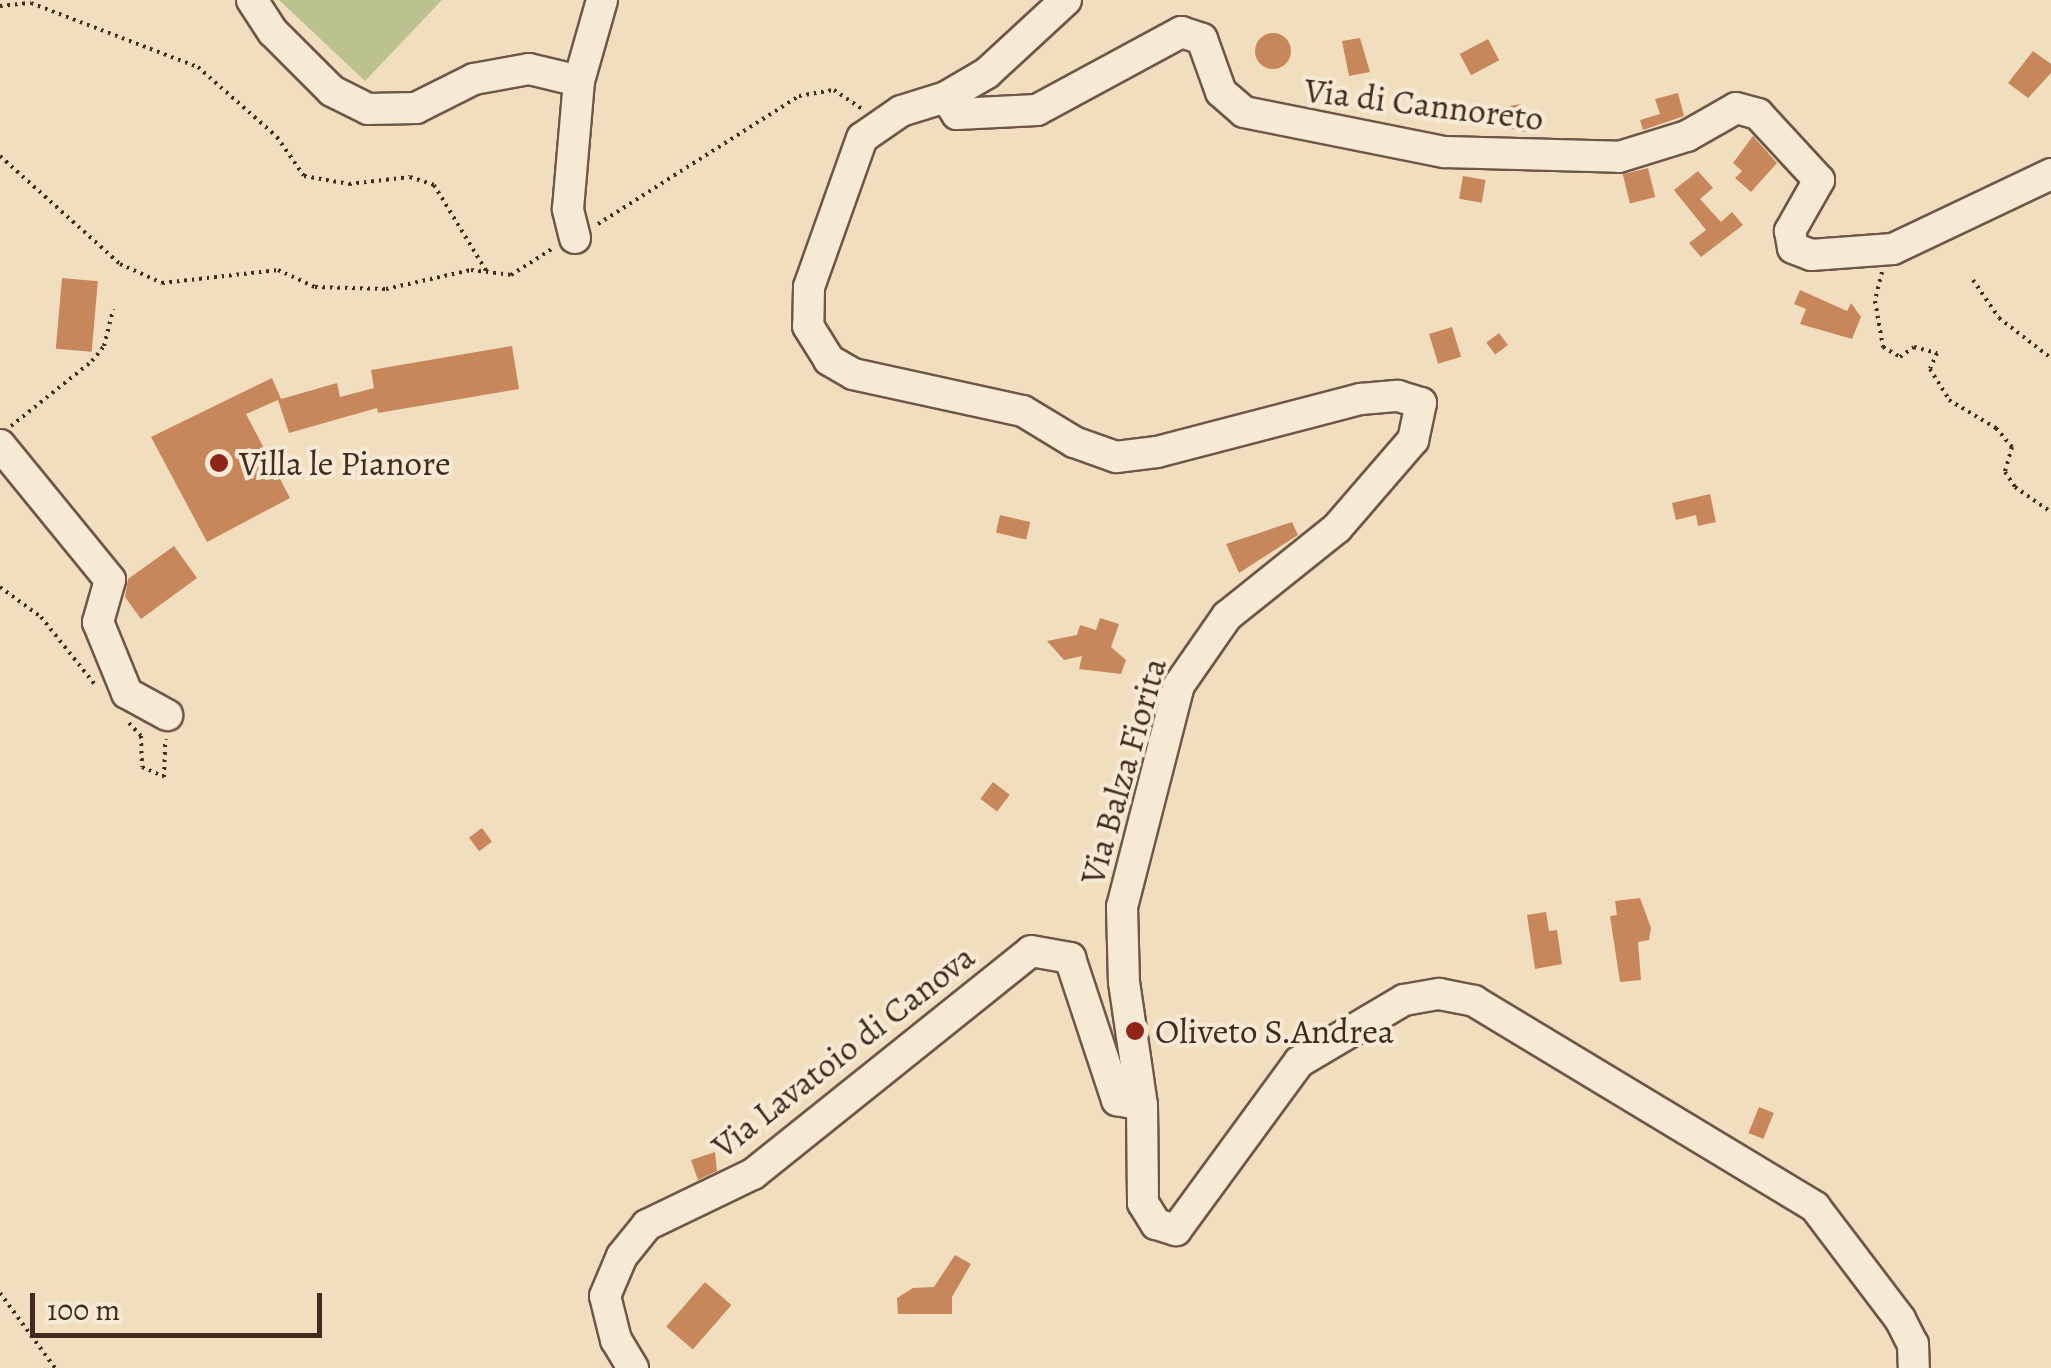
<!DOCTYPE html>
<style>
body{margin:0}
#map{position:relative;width:2051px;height:1368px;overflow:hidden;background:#f1debe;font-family:Alegreya,serif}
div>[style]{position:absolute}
.green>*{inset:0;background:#bcc190}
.building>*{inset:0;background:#c8865b;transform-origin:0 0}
.round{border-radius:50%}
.path>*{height:4px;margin-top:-2px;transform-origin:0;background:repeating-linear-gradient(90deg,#422a20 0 2.5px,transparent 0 7.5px)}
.roads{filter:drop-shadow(2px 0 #6e5748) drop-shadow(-2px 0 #6e5748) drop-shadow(0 2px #6e5748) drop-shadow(0 -2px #6e5748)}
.minor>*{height:30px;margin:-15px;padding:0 15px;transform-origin:15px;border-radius:15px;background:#f6ead5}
.dots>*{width:28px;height:28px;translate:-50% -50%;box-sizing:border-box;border:5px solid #f6ead5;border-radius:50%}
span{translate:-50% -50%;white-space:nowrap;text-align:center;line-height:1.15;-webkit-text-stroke:8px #f6ead5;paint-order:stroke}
.street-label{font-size:35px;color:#422a20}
.poi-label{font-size:35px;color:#422a20}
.left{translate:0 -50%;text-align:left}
.scale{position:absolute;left:30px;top:1293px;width:292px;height:45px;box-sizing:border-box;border:5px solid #422a20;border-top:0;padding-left:12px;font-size:30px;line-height:35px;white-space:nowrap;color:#422a20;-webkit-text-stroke:8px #f6ead5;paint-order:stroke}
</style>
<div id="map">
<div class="green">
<div style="clip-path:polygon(279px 0,442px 0,365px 81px)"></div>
</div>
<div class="building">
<div class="round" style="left:1255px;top:33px;width:36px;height:36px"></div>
<div style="clip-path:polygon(1360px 38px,1370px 72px,1349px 76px,1342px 41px)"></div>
<div style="left:1488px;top:39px;width:24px;height:32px;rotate:62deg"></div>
<div style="clip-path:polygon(2033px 51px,2051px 64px,2051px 73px,2028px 98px,2008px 83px)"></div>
<div style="clip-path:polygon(1678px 93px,1684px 116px,1643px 130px,1640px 120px,1660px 114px,1655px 99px)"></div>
<div style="clip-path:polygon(1521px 104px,1525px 132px,1496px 125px,1492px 109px)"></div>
<div style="clip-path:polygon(1753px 136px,1777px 163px,1751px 192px,1735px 178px,1742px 171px,1733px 163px)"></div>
<div style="left:1648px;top:168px;width:30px;height:26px;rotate:76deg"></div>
<div style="clip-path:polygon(1698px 171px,1713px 188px,1700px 199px,1721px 222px,1732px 212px,1743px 225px,1701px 257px,1689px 243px,1706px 230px,1674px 190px)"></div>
<div style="left:1463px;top:176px;width:23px;height:23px;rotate:10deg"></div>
<div style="left:62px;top:278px;width:36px;height:71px;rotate:5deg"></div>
<div style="clip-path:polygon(1800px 290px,1847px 311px,1851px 303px,1861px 317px,1852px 339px,1800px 324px,1806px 309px,1794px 304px)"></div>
<div style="left:1452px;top:327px;width:31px;height:24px;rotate:73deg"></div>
<div style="left:1499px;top:333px;width:15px;height:16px;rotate:53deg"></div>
<div style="clip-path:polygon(512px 346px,519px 389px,378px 413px,377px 408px,289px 433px,278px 400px,246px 414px,290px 498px,207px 542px,151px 437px,272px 378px,281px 399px,337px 383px,340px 397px,374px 388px,371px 370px)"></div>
<div style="clip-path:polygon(1710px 494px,1716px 522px,1698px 526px,1696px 515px,1676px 520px,1672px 503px)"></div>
<div style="left:1000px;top:515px;width:31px;height:18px;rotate:13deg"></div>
<div style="clip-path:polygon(1292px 522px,1298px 535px,1239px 573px,1226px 544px)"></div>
<div style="clip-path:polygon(174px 546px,197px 578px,141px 619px,125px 597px,128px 579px)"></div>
<div style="clip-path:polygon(1100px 618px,1119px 624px,1111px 647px,1126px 660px,1121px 674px,1079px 669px,1082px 656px,1064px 660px,1047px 641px,1077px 635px,1080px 625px,1096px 630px)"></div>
<div style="left:993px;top:782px;width:21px;height:21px;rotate:37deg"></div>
<div style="left:482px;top:828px;width:17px;height:16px;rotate:54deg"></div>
<div style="clip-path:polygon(1640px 898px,1651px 928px,1649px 940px,1638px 942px,1641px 980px,1620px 982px,1610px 916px,1617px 915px,1615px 901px)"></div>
<div style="clip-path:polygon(1546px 912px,1549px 931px,1557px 930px,1562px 964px,1535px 969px,1527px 915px)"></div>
<div style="left:1759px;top:1107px;width:16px;height:28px;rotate:22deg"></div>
<div style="clip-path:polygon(715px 1152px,717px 1171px,698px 1180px,691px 1160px)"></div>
<div style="clip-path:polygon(955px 1255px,971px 1264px,952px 1297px,952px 1314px,898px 1314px,897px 1298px,913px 1288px,934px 1287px)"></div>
<div style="left:705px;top:1282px;width:35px;height:59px;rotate:41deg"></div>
</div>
<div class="path">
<div style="left:0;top:6px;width:31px;rotate:-6deg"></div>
<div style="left:31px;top:3px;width:179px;rotate:21deg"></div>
<div style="left:198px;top:67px;width:106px;rotate:41.5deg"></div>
<div style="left:277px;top:137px;width:47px;rotate:55.3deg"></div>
<div style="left:304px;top:176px;width:46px;rotate:10.1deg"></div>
<div style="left:349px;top:184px;width:61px;rotate:-6.5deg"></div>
<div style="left:410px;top:177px;width:25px;rotate:18deg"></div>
<div style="left:434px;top:185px;width:102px;rotate:58.7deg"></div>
<div style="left:0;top:156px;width:161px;rotate:42deg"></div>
<div style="left:120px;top:264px;width:46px;rotate:24.3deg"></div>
<div style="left:162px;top:283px;width:117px;rotate:-6.4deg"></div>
<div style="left:278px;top:270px;width:41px;rotate:24.7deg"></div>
<div style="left:315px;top:287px;width:71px;rotate:1.6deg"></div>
<div style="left:386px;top:289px;width:87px;rotate:-12.6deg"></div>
<div style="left:471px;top:270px;width:40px;rotate:7.1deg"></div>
<div style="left:511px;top:275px;width:52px;rotate:-32.5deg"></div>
<div style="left:598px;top:224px;width:238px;rotate:-32.5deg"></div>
<div style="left:799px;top:96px;width:36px;rotate:-10deg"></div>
<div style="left:834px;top:90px;width:36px;rotate:34deg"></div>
<div style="left:1882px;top:272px;width:30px;rotate:104deg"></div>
<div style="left:1875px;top:301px;width:47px;rotate:80.1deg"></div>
<div style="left:1883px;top:347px;width:20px;rotate:30deg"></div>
<div style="left:1900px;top:357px;width:17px;rotate:-36deg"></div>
<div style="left:1914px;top:347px;width:24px;rotate:15deg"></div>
<div style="left:1937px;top:353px;width:17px;rotate:114deg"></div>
<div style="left:1930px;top:369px;width:36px;rotate:58deg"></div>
<div style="left:1949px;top:400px;width:55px;rotate:30.8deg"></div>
<div style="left:1996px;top:428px;width:25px;rotate:50deg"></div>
<div style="left:2012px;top:447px;width:26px;rotate:106deg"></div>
<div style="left:2005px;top:472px;width:18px;rotate:56deg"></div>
<div style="left:2015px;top:487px;width:44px;rotate:34.8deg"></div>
<div style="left:1973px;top:280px;width:46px;rotate:55.6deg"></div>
<div style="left:1999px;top:318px;width:66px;rotate:37.6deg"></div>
<div style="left:11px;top:426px;width:104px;rotate:-38.7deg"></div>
<div style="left:92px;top:361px;width:19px;rotate:-51deg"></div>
<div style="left:104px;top:346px;width:38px;rotate:-76deg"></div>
<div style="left:0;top:587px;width:51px;rotate:36.2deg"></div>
<div style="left:41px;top:617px;width:88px;rotate:51.4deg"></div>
<div style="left:129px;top:723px;width:18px;rotate:47deg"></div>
<div style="left:141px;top:736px;width:31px;rotate:88deg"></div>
<div style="left:142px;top:767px;width:24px;rotate:24deg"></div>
<div style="left:164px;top:777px;width:38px;rotate:-88deg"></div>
<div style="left:0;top:1293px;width:93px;rotate:53.7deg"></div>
</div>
<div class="roads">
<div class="minor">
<div style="left:252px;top:0;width:38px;rotate:57deg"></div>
<div style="left:273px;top:32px;width:83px;rotate:45deg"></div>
<div style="left:332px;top:91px;width:40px;rotate:26.6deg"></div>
<div style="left:368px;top:109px;width:48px;rotate:-1.2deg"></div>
<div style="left:416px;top:108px;width:65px;rotate:-26.6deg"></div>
<div style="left:474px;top:79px;width:56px;rotate:-10.3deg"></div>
<div style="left:529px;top:69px;width:51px;rotate:13.5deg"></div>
<div style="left:1066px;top:0;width:108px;rotate:137.3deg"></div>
<div style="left:987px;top:73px;width:48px;rotate:149.7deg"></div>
<div style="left:946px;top:97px;width:47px;rotate:162.7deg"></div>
<div style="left:901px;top:111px;width:47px;rotate:145.3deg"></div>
<div style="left:862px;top:138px;width:158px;rotate:109.6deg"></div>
<div style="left:809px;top:287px;width:39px;rotate:91deg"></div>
<div style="left:808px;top:326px;width:40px;rotate:58deg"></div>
<div style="left:829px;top:360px;width:28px;rotate:30deg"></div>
<div style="left:853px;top:374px;width:174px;rotate:12.3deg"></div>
<div style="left:1023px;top:411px;width:60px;rotate:31.3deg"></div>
<div style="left:1074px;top:442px;width:45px;rotate:19.7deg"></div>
<div style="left:1116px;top:457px;width:41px;rotate:-7deg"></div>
<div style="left:1157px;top:452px;width:211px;rotate:-14.6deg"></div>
<div style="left:1361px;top:399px;width:37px;rotate:-5deg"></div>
<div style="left:1398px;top:396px;width:24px;rotate:17deg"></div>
<div style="left:1421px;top:403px;width:38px;rotate:102deg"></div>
<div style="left:1413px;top:440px;width:116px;rotate:130.8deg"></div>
<div style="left:1337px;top:528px;width:141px;rotate:141.3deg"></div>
<div style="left:1227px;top:616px;width:84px;rotate:124.8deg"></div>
<div style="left:1179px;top:685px;width:229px;rotate:104.4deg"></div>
<div style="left:1122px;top:907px;width:75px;rotate:88.5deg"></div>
<div style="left:1124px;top:982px;width:124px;rotate:81.7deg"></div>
<div style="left:1142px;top:1105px;width:98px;rotate:89.4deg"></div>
<div style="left:1143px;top:1203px;width:25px;rotate:58deg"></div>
<div style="left:1156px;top:1224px;width:21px;rotate:17deg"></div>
<div style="left:1176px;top:1230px;width:208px;rotate:-53.8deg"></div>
<div style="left:1299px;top:1062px;width:122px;rotate:-30.6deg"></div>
<div style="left:1404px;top:1000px;width:36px;rotate:-10deg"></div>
<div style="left:1439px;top:994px;width:36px;rotate:11deg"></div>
<div style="left:1474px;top:1001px;width:398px;rotate:31.1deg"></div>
<div style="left:1815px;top:1207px;width:141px;rotate:52.8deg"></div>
<div style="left:1900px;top:1319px;width:28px;rotate:63deg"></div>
<div style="left:1913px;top:1344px;width:24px;rotate:88deg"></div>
<div style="left:946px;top:97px;width:20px;rotate:57deg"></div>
<div style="left:957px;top:114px;width:80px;rotate:-2.9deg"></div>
<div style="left:1037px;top:110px;width:164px;rotate:-28.4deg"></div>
<div style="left:1181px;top:32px;width:22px;rotate:18deg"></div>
<div style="left:1202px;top:39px;width:56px;rotate:70.3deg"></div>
<div style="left:1221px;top:92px;width:30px;rotate:41deg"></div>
<div style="left:1244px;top:112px;width:205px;rotate:11.3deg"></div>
<div style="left:1445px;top:152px;width:174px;rotate:1.6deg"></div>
<div style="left:1619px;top:157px;width:71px;rotate:-17.2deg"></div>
<div style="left:1687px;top:136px;width:56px;rotate:-29.7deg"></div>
<div style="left:1736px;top:108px;width:23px;rotate:15deg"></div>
<div style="left:1758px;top:114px;width:90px;rotate:47.3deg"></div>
<div style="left:1819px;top:180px;width:59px;rotate:119.6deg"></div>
<div style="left:1790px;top:231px;width:17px;rotate:80deg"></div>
<div style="left:1793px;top:248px;width:19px;rotate:21deg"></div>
<div style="left:1811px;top:255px;width:82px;rotate:-4.2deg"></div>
<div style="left:1893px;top:249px;width:175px;rotate:-25.4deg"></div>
<div style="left:575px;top:238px;width:30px;rotate:-104deg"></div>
<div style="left:568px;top:209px;width:128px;rotate:-85.1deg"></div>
<div style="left:579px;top:81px;width:84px;rotate:-74.1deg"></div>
<div style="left:0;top:445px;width:174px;rotate:50.8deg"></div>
<div style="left:110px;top:580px;width:44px;rotate:105.9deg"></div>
<div style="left:98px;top:622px;width:77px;rotate:67.8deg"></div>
<div style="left:127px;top:693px;width:46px;rotate:28.8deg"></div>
<div style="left:633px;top:1368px;width:33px;rotate:-121deg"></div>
<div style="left:616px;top:1340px;width:45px;rotate:-104deg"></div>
<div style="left:605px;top:1296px;width:43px;rotate:-67deg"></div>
<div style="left:622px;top:1256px;width:40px;rotate:-51deg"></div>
<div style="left:647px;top:1225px;width:118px;rotate:-25.7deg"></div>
<div style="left:753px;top:1174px;width:356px;rotate:-38.7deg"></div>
<div style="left:1031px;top:951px;width:40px;rotate:10deg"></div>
<div style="left:1070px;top:958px;width:150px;rotate:71.7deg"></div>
<div style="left:1117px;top:1100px;width:25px;rotate:11deg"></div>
</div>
</div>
<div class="dots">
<div style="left:219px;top:463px;background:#8f2418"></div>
<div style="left:1135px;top:1031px;background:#8f2418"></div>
</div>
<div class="street-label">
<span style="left:1424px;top:104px;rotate:7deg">Via di Cannoreto</span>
<span style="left:1123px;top:771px;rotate:-74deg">Via Balza Fiorita</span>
<span style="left:843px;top:1051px;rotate:-38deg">Via Lavatoio di Canova</span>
</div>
<div class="poi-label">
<span class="left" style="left:239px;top:463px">Villa le Pianore</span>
<span class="left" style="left:1155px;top:1031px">Oliveto S.Andrea</span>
</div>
<div class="scale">100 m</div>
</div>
